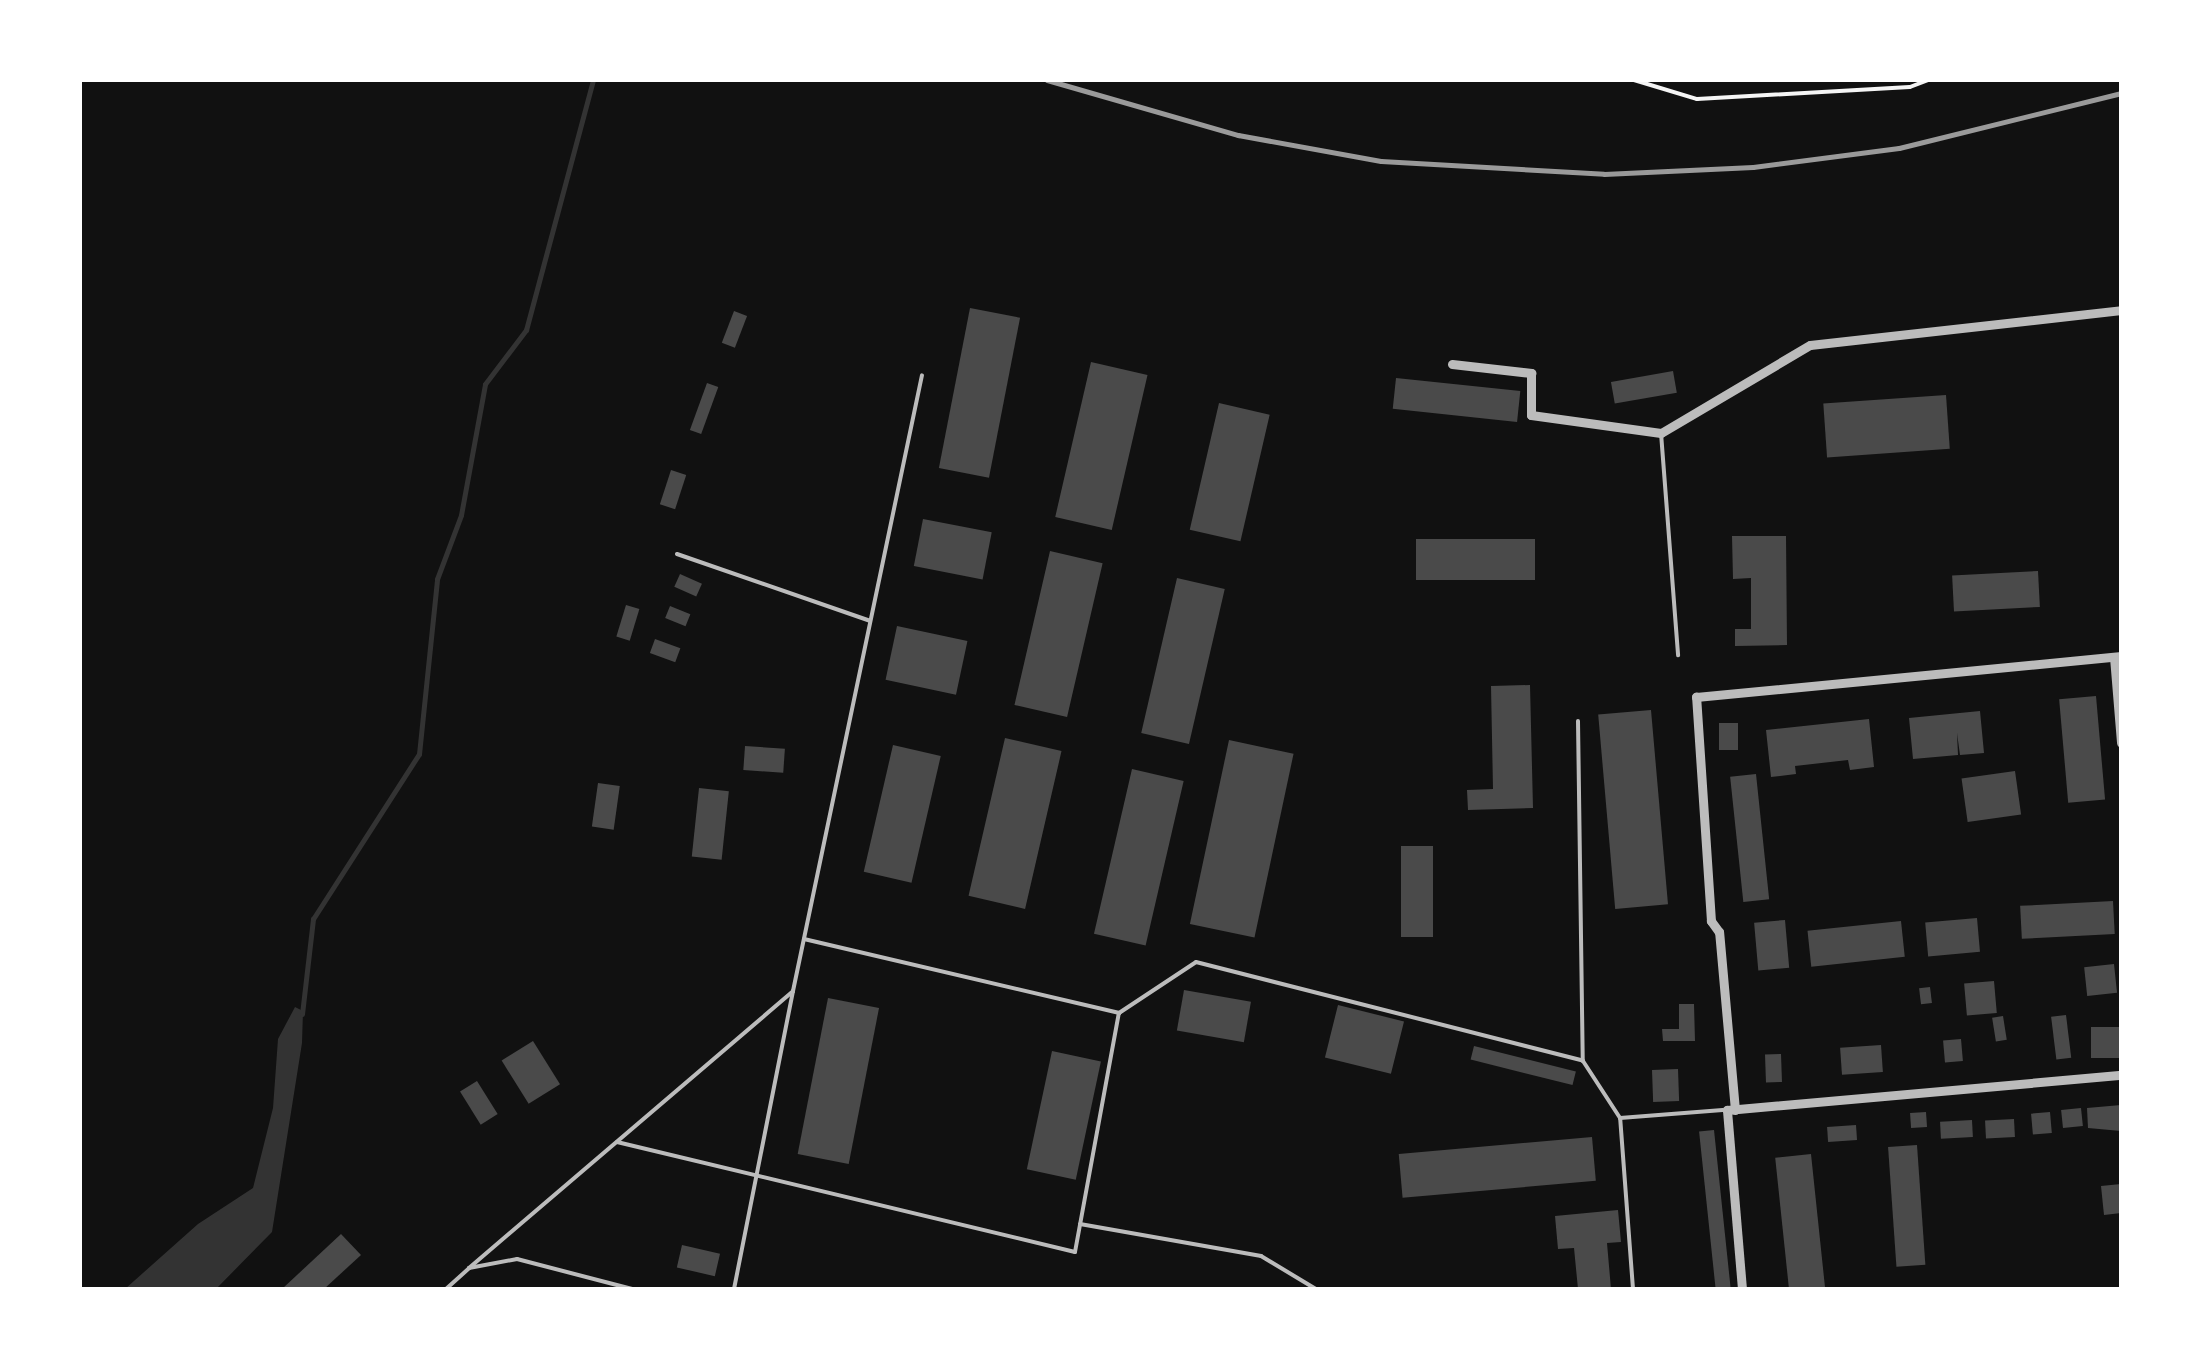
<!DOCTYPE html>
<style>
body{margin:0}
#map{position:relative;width:2201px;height:1369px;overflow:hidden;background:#111;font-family:"Work Sans",sans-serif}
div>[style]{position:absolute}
.water>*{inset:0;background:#333}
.stream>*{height:5px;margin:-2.5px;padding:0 2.5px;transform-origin:2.5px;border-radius:2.5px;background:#333}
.building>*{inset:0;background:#4a4a4a;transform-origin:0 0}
.path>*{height:4px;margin:-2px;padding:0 2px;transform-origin:2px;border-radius:2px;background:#f5f5f5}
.service>*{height:4px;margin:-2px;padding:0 2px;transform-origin:2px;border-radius:2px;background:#bcbcbc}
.minor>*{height:9px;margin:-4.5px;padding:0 4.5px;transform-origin:4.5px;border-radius:4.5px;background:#bcbcbc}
.rail>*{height:5px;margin:-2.5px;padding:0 2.5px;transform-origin:2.5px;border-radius:2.5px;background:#9a9a9a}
span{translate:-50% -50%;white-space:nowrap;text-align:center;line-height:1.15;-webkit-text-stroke:8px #fff;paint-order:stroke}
.frame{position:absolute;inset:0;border:82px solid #fff;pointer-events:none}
</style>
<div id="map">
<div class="water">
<div style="clip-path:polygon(295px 1007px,303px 1011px,302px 1043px,272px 1232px,216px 1289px,125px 1289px,198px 1224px,253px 1188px,273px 1108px,278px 1039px)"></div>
</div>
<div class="stream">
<div style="left:302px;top:1014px;width:96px;rotate:-83.4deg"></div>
<div style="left:313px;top:919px;width:196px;rotate:-57.3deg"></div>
<div style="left:419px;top:754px;width:176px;rotate:-84.1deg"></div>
<div style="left:437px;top:579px;width:68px;rotate:-69.4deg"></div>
<div style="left:461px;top:515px;width:133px;rotate:-79.6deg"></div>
<div style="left:485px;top:384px;width:68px;rotate:-52.8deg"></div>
<div style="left:526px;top:330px;width:259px;rotate:-75deg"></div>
</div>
<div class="building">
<div style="left:970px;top:308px;width:51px;height:163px;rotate:11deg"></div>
<div style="left:734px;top:311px;width:14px;height:34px;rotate:21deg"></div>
<div style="left:1091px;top:362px;width:58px;height:159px;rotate:13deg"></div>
<div style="left:1673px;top:371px;width:22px;height:63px;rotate:80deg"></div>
<div style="left:1396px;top:378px;width:125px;height:31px;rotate:6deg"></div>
<div style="left:707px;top:383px;width:12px;height:50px;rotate:20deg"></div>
<div style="left:1946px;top:395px;width:54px;height:123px;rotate:86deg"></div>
<div style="left:1219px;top:403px;width:52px;height:130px;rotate:13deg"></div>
<div style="left:671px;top:470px;width:16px;height:36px;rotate:18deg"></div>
<div style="left:923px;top:519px;width:70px;height:48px;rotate:11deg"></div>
<div style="clip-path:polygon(1732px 536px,1786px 536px,1787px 645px,1735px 646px,1735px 629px,1751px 629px,1751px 578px,1733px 579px)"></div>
<div style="left:1416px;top:539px;width:119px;height:41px"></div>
<div style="left:1050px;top:551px;width:54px;height:158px;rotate:13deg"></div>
<div style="left:2038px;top:571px;width:36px;height:86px;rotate:87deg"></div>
<div style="left:680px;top:574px;width:24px;height:14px;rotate:24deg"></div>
<div style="left:1177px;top:578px;width:49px;height:159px;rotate:13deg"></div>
<div style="left:626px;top:605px;width:14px;height:33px;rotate:17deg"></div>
<div style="left:670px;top:606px;width:22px;height:13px;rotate:22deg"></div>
<div style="left:897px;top:626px;width:72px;height:55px;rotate:12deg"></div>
<div style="left:655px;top:639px;width:27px;height:15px;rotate:20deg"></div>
<div style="clip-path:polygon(1530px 685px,1533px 808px,1468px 810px,1467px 790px,1493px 789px,1491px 686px)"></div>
<div style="left:2096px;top:696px;width:104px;height:37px;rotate:85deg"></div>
<div style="left:1651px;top:710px;width:195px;height:53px;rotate:85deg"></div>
<div style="clip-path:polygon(1980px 711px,1984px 753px,1960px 755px,1957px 733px,1958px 755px,1913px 759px,1909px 718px)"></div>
<div style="clip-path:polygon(1869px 719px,1874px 767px,1850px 770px,1848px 760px,1795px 766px,1796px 774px,1771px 777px,1766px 730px)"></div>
<div style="left:1719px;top:723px;width:19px;height:27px"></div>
<div style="left:1005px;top:738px;width:58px;height:162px;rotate:13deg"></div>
<div style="left:1229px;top:740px;width:66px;height:188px;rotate:12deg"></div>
<div style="left:893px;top:745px;width:49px;height:130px;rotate:13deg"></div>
<div style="left:745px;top:746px;width:40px;height:24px;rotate:4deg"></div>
<div style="left:1132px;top:769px;width:53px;height:169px;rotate:13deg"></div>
<div style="left:2015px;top:771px;width:44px;height:54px;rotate:82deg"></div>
<div style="left:1756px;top:774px;width:126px;height:26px;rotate:84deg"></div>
<div style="left:598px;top:783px;width:22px;height:44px;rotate:8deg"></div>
<div style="left:699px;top:788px;width:30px;height:69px;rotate:6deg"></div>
<div style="left:1401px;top:846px;width:32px;height:91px"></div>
<div style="left:2113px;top:901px;width:33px;height:93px;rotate:87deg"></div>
<div style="left:1977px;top:918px;width:34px;height:52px;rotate:85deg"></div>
<div style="left:1785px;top:920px;width:48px;height:31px;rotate:85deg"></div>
<div style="left:1901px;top:921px;width:36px;height:94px;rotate:84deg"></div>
<div style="left:2114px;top:964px;width:29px;height:30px;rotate:84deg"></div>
<div style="left:1994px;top:981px;width:32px;height:30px;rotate:85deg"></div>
<div style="left:1930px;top:987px;width:16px;height:11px;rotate:83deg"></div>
<div style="left:1184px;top:990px;width:68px;height:41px;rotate:10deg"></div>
<div style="left:828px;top:998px;width:52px;height:159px;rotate:11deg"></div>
<div style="clip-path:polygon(1679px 1004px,1694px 1004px,1695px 1041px,1663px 1041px,1662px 1029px,1679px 1029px)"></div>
<div style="left:1338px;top:1005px;width:68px;height:54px;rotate:14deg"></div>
<div style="left:2066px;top:1015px;width:43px;height:15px;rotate:83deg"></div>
<div style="left:2003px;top:1016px;width:24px;height:11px;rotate:81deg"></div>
<div style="left:2121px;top:1027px;width:31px;height:30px;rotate:90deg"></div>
<div style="left:1961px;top:1039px;width:22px;height:18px;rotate:85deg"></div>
<div style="left:533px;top:1041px;width:51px;height:37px;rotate:58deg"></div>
<div style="left:1881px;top:1045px;width:27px;height:41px;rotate:86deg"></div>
<div style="left:1474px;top:1046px;width:105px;height:14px;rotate:14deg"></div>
<div style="left:1052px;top:1051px;width:50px;height:121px;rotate:12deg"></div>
<div style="left:1781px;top:1054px;width:28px;height:16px;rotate:88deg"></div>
<div style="left:1678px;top:1069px;width:32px;height:26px;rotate:88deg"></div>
<div style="left:477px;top:1081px;width:39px;height:20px;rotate:58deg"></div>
<div style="clip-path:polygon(2121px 1105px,2121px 1131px,2088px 1128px,2087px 1108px)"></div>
<div style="left:2081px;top:1108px;width:18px;height:20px;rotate:84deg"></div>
<div style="left:1926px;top:1112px;width:15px;height:16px;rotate:86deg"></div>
<div style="left:2050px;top:1112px;width:21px;height:19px;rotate:85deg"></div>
<div style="left:2014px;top:1119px;width:18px;height:29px;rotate:87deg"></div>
<div style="left:1972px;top:1120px;width:17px;height:32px;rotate:87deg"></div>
<div style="left:1856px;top:1125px;width:15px;height:29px;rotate:86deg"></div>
<div style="left:1714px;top:1130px;width:160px;height:15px;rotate:84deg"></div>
<div style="left:1592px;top:1137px;width:44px;height:194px;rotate:85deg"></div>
<div style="left:1917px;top:1145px;width:120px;height:29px;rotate:86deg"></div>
<div style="left:1811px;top:1154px;width:136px;height:36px;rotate:84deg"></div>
<div style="clip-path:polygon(2121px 1184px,2121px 1213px,2104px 1215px,2101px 1186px)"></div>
<div style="clip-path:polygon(1618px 1210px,1621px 1242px,1607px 1243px,1611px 1289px,1578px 1289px,1574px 1248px,1558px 1249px,1555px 1216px)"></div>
<div style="clip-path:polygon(341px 1234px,361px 1255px,324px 1289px,282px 1289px)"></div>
<div style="left:682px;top:1245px;width:39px;height:23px;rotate:13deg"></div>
</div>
<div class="path">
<div style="left:1634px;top:80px;width:66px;rotate:16.8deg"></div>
<div style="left:1697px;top:99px;width:213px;rotate:-3.2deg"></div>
<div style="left:1910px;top:87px;width:19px;rotate:-21deg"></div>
</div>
<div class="service">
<div style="left:1661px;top:433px;width:223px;rotate:85.6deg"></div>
<div style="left:677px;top:554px;width:204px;rotate:19.1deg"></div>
<div style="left:1578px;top:721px;width:340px;rotate:89.2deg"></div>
<div style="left:1583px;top:1061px;width:68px;rotate:57deg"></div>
<div style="left:804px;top:939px;width:324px;rotate:13.2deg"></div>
<div style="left:1119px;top:1013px;width:92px;rotate:-33.5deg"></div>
<div style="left:1196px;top:962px;width:399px;rotate:14.3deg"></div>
<div style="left:617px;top:1142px;width:471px;rotate:13.5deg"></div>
<div style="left:1075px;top:1252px;width:243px;rotate:-79.6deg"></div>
<div style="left:1080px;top:1224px;width:184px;rotate:10deg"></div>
<div style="left:1261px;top:1256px;width:64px;rotate:31deg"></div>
<div style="left:469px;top:1268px;width:426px;rotate:-40.5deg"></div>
<div style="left:793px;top:991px;width:629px;rotate:-78.17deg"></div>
<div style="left:446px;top:1289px;width:31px;rotate:-42deg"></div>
<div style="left:469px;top:1268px;width:49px;rotate:-10.6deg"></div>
<div style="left:517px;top:1259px;width:119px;rotate:14.6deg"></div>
<div style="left:734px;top:1289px;width:304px;rotate:-78.8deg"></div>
<div style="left:1633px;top:1289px;width:171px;rotate:-94.3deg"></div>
<div style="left:1620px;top:1118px;width:103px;rotate:-4.4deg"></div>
</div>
<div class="minor">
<div style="left:1452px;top:364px;width:80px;rotate:6.5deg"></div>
<div style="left:1531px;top:373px;width:42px;rotate:90deg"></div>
<div style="left:1531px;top:415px;width:131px;rotate:7.9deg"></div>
<div style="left:1661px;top:433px;width:173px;rotate:-30.6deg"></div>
<div style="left:1810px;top:345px;width:313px;rotate:-6.4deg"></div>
<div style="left:2114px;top:657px;width:86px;rotate:85.3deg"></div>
<div style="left:1735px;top:1110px;width:179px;rotate:-95.1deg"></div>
<div style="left:1719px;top:932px;width:14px;rotate:-126deg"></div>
<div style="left:1711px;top:921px;width:225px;rotate:-93.8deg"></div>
<div style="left:1696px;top:697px;width:427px;rotate:-5.5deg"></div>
<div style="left:1742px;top:1289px;width:180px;rotate:-94.8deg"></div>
<div style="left:1727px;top:1110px;width:396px;rotate:-5.1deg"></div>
</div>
<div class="rail">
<div style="left:1047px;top:80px;width:199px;rotate:16.1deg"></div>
<div style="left:1238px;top:135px;width:145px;rotate:10.3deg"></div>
<div style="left:1381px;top:161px;width:223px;rotate:3.3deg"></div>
<div style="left:1604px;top:174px;width:149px;rotate:-2.7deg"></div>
<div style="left:1753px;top:167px;width:147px;rotate:-7.4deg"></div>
<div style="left:1899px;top:148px;width:229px;rotate:-13.9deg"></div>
</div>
<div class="frame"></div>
</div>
